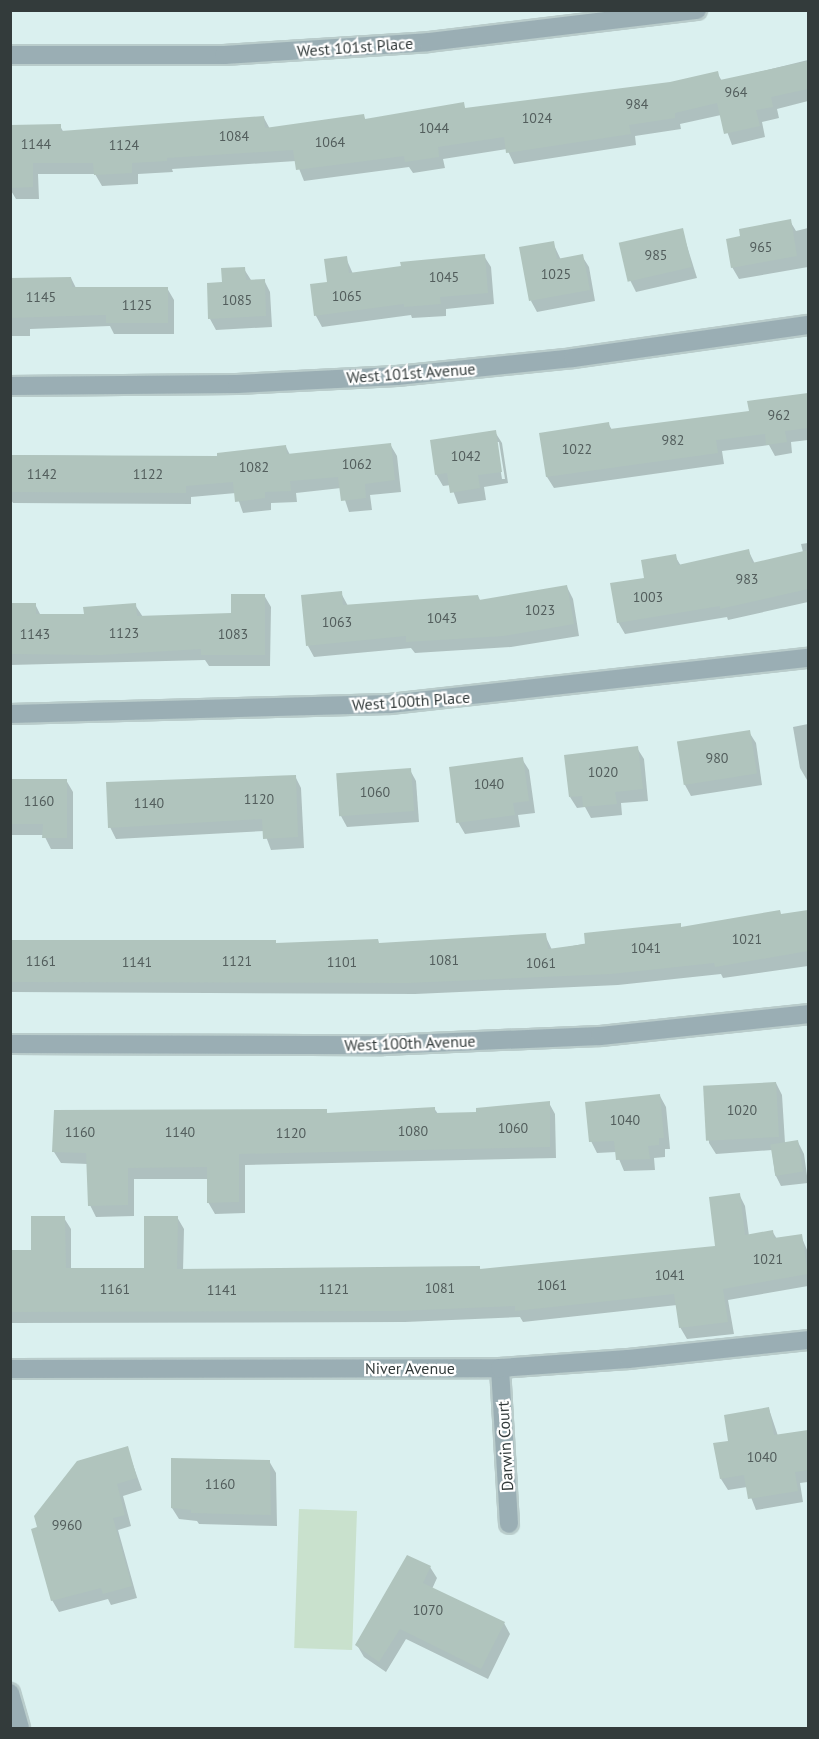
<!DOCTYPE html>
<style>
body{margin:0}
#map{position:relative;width:819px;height:1739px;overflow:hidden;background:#daf0ef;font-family:"PT Sans",sans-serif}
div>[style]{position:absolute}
.green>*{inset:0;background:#c9e1cd;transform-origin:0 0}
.shadow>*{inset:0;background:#0003}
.building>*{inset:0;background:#b0c4bd;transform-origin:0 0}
.roads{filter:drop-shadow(2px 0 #b9cccb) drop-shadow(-2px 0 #b9cccb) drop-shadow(0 2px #b9cccb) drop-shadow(0 -2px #b9cccb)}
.minor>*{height:18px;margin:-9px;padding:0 9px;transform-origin:9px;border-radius:9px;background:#9aaeb4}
span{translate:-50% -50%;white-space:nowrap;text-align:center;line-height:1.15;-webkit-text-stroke:4.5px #fff;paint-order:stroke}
.number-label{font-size:14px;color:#525d5c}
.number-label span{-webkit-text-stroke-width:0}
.street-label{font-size:16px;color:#333b3b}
.frame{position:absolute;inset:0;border:12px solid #333b3b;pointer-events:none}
</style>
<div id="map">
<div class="green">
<div style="left:357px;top:1511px;width:139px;height:58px;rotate:92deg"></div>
</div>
<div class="shadow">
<div style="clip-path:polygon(808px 60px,808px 101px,777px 109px,779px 118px,762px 122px,765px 137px,732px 145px,721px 115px,680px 124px,681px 129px,635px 136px,636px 145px,514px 164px,507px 149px,443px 159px,445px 168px,413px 173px,409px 167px,304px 181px,296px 161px,172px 169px,173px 172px,138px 174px,138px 184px,102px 186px,95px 174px,38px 174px,39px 199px,16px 199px,10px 189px,10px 126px,60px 126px,64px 133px,264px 118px,270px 129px,363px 116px,366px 120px,463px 104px,466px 110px,670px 83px,717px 73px,722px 81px)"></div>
<div style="clip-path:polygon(790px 221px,796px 231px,808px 228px,808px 267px,739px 279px,732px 267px)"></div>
<div style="clip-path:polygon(682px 230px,697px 278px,636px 292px,630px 280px)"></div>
<div style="clip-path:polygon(553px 243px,561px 260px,582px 256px,589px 267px,595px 301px,537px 312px,531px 301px)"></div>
<div style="clip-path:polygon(484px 256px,491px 267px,494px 304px,446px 309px,446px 316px,412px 318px,411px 315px,322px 327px,316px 316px,311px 286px,329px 283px,346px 258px,353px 274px)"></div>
<div style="clip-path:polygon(244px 269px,251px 280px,264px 280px,270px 292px,272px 327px,216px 330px,210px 319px)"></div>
<div style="clip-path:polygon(71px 278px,76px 288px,167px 288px,174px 300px,174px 334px,114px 334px,110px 326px,30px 329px,30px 336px,12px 336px,10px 281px)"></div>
<div style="clip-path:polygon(807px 395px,808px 440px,791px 442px,792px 453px,775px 456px,769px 445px,722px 451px,724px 464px,554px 488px,547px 477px,540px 434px,608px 423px,612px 430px,750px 413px)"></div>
<div style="clip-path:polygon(evenodd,495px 432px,502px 443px,508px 483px,484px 487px,486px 500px,458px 504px,451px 485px,443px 486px,436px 474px,495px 432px,496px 442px,499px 442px,505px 479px,502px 479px,496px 442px)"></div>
<div style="clip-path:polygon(390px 444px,397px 456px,401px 492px,370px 495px,372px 510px,349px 512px,341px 488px,296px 493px,297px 502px,271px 503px,271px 510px,243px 513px,236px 493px,191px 497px,191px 504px,13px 503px,10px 498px,10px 455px,219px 457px,286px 447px,290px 455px)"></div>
<div style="clip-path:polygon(808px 543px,808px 602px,728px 620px,727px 617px,625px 634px,618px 622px,646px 579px,675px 556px,681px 566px,748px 550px,755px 564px,803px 552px,801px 544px)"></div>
<div style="clip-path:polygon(567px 587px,573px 599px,579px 636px,511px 647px,415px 653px,411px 648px,314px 657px,308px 646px,341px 593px,348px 606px,478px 596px,481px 602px)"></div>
<div style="clip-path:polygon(264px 595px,271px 607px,270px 666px,209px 666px,205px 660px,10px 665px,10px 604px,35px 604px,41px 616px,85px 616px,135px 605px,143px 617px,232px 614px)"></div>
<div style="clip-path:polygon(808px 724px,808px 779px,807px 780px,800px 768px,793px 727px)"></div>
<div style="clip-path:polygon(749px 732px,756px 743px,762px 785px,691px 796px,685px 785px,678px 744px)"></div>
<div style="clip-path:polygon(637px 748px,644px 759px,648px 801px,621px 803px,622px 815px,591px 818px,585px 807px,577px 808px,570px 797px)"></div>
<div style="clip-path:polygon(522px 759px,529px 770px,535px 813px,518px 815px,520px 827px,465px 834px,458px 822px)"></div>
<div style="clip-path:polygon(410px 770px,416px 781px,419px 822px,347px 827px,341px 816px)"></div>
<div style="clip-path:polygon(295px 776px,301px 788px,304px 848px,271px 850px,264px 831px,116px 839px,110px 827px)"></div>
<div style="clip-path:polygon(66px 780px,73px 792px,73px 849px,51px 849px,44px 835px,10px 835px,10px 781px)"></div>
<div style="clip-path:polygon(808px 912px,808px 966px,723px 978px,721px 974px,618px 985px,415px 994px,10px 992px,10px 941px,380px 944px,545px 935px,552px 950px,680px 925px,682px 929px)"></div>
<div style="clip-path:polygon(776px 1083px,782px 1095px,785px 1143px,798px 1142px,804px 1154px,808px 1183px,781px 1186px,775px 1174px,772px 1150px,716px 1154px,709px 1143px,706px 1094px)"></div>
<div style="clip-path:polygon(660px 1096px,666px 1107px,670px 1149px,665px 1149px,665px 1157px,654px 1158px,655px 1170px,624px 1171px,616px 1152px,597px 1153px,591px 1141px)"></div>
<div style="clip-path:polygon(549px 1103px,555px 1114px,556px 1158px,245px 1165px,245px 1213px,215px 1214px,208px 1202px,209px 1179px,134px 1179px,134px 1216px,96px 1217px,90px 1205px,88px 1164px,61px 1163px,54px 1152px,326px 1111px,328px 1114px,434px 1108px,438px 1114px,478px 1114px)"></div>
<div style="clip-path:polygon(739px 1194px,745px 1206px,749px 1236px,772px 1231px,777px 1239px,801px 1236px,808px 1252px,808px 1286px,728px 1300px,734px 1334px,687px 1339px,680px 1327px,677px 1305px,523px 1322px,520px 1317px,405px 1322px,10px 1323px,10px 1251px,33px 1251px,64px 1218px,71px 1229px,71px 1270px,146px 1269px,177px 1217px,184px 1229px,183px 1271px,479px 1267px,481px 1270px,717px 1247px)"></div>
<div style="clip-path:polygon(769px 1409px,778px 1436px,808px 1431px,808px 1482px,800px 1483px,803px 1502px,756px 1510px,747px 1487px,728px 1490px,721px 1479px,730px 1443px)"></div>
<div style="clip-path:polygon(127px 1448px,142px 1490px,123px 1496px,131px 1526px,118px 1530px,137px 1598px,111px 1605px,108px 1599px,59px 1612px,52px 1600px,39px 1527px)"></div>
<div style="clip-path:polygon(269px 1461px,276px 1473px,277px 1526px,199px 1524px,197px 1521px,179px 1519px,172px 1508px)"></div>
<div style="clip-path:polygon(430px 1567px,437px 1578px,432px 1589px,504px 1623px,510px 1634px,488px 1679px,406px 1639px,386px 1672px,364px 1657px,357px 1645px)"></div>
</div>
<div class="building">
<div style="clip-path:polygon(808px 61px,808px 89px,771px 97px,773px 107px,756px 110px,760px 126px,724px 134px,717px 103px,675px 113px,675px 118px,629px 125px,631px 134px,506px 153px,504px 137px,438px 147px,439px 157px,405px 162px,404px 156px,296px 170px,293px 150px,167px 158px,167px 161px,132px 163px,132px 173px,94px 175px,93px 163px,33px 163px,33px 187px,10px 188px,10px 125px,61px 124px,61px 131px,264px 116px,265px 128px,364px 114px,365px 119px,464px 102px,465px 108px,670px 82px,718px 71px,720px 80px)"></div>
<div style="clip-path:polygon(791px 219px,797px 256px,731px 268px,726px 239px,740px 236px,739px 229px)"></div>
<div style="left:683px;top:228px;width:40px;height:66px;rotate:77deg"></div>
<div style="clip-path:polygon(554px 241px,557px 259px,583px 254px,590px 290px,529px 301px,519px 247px)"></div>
<div style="clip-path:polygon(485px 254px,488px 293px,440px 297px,441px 304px,404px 307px,404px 304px,314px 316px,310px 284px,327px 282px,324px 259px,347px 256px,349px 273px,401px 266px,400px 262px)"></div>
<div style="clip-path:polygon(245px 267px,246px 280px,265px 279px,266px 316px,208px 319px,207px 283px,222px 282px,221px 268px)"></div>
<div style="clip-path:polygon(71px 277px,72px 287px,168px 287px,168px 323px,106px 323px,106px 315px,10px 318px,10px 278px)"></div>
<div style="clip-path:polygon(808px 393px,808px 428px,785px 431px,787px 442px,766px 445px,765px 434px,716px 440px,718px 453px,546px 477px,539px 433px,609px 422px,610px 429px,749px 411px,747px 401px)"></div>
<div style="clip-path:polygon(496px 430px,502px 472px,478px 475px,480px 488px,450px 493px,447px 473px,435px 475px,430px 440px)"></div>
<div style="clip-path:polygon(391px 443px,395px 480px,365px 484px,366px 498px,341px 501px,338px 477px,290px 481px,291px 491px,265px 492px,265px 498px,235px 502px,233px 482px,186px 486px,186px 493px,10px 492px,10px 455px,217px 456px,217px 453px,286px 445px,287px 454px)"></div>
<div style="clip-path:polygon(749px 549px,752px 563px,808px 550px,808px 589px,720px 609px,720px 606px,617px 623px,610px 583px,644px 578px,641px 560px,676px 554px,678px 565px)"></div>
<div style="clip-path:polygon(567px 585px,574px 624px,504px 636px,406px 642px,406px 636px,306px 646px,301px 595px,342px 591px,343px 605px,478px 595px,479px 600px)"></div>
<div style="clip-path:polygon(231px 594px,265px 594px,265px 655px,201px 655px,201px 649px,101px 655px,10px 654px,10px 603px,36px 603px,36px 614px,84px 614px,83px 607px,136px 603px,137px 616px,231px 613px)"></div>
<div style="left:750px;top:730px;width:44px;height:74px;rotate:81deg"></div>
<div style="clip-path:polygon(638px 746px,643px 789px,615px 792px,617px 804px,583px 807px,582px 796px,569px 797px,564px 755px)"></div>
<div style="clip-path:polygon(523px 757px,529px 801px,513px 803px,515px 815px,456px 823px,449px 767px)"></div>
<div style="left:411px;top:768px;width:43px;height:75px;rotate:86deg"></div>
<div style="clip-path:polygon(296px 775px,298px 837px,263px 839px,262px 819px,108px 828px,106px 782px)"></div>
<div style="clip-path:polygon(10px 779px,67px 779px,67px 838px,42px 838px,43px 824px,10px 824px)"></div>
<div style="clip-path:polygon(780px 910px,781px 914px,808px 910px,808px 951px,715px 967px,714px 963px,611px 974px,408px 983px,10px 982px,10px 940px,276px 940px,276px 943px,378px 939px,379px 943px,546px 933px,548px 949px,585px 944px,584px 933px,681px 923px,681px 927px)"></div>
<div style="left:776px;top:1082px;width:55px;height:73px;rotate:87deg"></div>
<div style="clip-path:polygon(660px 1094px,664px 1138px,659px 1138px,659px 1145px,648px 1146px,650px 1159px,616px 1160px,614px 1141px,589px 1142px,585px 1102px)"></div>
<div style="clip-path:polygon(550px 1101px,550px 1147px,239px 1154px,239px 1202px,207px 1203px,207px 1167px,128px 1168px,128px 1205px,88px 1206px,86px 1153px,52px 1152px,54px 1110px,327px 1109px,327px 1113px,435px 1107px,435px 1113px,476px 1112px,476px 1108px)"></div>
<div style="left:798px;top:1140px;width:32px;height:28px;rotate:81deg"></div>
<div style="clip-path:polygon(740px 1193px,745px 1235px,773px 1230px,774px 1238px,802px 1234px,808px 1274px,723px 1289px,728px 1322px,679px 1328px,674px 1294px,515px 1311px,515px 1306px,397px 1311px,10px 1312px,10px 1250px,31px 1250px,31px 1216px,65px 1216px,66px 1268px,144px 1268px,144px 1216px,178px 1216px,177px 1269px,480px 1266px,480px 1269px,715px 1246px,709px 1197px)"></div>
<div style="clip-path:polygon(769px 1407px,774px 1435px,808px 1430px,808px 1470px,795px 1472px,798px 1491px,748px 1499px,744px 1475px,720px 1479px,713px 1443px,728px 1441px,724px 1415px)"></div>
<div style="clip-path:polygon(128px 1446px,137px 1478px,117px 1484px,125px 1515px,113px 1518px,132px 1586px,103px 1594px,101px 1588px,51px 1601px,31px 1529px,37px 1527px,34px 1516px,77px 1461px)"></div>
<div style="clip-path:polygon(171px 1458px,270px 1460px,271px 1515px,191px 1513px,191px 1510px,171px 1508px)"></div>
<div style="clip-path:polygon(407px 1555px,431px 1566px,423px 1583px,505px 1622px,481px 1669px,400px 1629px,379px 1662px,355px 1645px)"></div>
</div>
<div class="roads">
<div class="minor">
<div style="left:10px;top:55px;width:214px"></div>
<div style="left:224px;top:55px;width:204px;rotate:-3.6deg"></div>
<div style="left:428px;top:42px;width:271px;rotate:-6.8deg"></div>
<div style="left:10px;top:386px;width:227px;rotate:-0.5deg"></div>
<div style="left:237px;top:384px;width:160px;rotate:-2.9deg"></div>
<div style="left:397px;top:376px;width:177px;rotate:-5.8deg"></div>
<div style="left:573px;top:358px;width:237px;rotate:-8deg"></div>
<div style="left:10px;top:714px;width:380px;rotate:-1.5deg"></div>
<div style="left:390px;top:704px;width:421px;rotate:-6.3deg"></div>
<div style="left:10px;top:1044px;width:373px;rotate:0.2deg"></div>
<div style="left:383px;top:1045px;width:217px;rotate:-2.4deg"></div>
<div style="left:600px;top:1036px;width:209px;rotate:-6deg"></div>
<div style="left:500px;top:1368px;width:156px;rotate:86.7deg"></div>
<div style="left:10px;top:1369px;width:490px;rotate:-0.1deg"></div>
<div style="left:500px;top:1368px;width:128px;rotate:-4deg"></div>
<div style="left:628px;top:1359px;width:181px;rotate:-6deg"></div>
<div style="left:10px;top:1693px;width:36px;rotate:74deg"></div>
</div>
</div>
<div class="number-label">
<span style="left:736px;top:92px">964</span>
<span style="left:637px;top:104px">984</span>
<span style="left:537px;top:118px">1024</span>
<span style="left:434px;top:128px">1044</span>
<span style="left:234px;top:136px">1084</span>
<span style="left:330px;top:142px">1064</span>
<span style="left:36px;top:144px">1144</span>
<span style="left:124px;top:145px">1124</span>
<span style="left:761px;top:247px">965</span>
<span style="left:656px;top:255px">985</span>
<span style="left:556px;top:274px">1025</span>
<span style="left:444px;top:277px">1045</span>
<span style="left:347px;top:296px">1065</span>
<span style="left:41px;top:297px">1145</span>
<span style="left:237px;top:300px">1085</span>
<span style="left:137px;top:305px">1125</span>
<span style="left:779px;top:415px">962</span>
<span style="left:673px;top:440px">982</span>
<span style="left:577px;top:449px">1022</span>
<span style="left:466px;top:456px">1042</span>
<span style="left:357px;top:464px">1062</span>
<span style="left:254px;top:467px">1082</span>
<span style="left:42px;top:474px">1142</span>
<span style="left:148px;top:474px">1122</span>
<span style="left:747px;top:579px">983</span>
<span style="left:648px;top:597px">1003</span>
<span style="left:540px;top:610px">1023</span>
<span style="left:442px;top:618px">1043</span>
<span style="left:337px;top:622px">1063</span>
<span style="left:124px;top:633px">1123</span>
<span style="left:35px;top:634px">1143</span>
<span style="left:233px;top:634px">1083</span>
<span style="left:717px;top:758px">980</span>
<span style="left:603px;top:772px">1020</span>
<span style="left:489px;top:784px">1040</span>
<span style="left:375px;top:792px">1060</span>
<span style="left:259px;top:799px">1120</span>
<span style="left:39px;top:801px">1160</span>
<span style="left:149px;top:803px">1140</span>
<span style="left:747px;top:939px">1021</span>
<span style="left:646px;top:948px">1041</span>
<span style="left:444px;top:960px">1081</span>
<span style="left:41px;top:961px">1161</span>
<span style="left:237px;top:961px">1121</span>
<span style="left:137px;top:962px">1141</span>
<span style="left:342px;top:962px">1101</span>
<span style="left:541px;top:963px">1061</span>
<span style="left:742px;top:1110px">1020</span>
<span style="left:625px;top:1120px">1040</span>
<span style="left:513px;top:1128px">1060</span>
<span style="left:413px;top:1131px">1080</span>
<span style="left:80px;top:1132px">1160</span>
<span style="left:180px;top:1132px">1140</span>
<span style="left:291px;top:1133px">1120</span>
<span style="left:768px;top:1259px">1021</span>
<span style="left:670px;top:1275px">1041</span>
<span style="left:552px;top:1285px">1061</span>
<span style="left:440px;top:1288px">1081</span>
<span style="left:115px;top:1289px">1161</span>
<span style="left:334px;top:1289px">1121</span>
<span style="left:222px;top:1290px">1141</span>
<span style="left:762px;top:1457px">1040</span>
<span style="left:220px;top:1484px">1160</span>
<span style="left:67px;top:1525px">9960</span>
<span style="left:428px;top:1610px">1070</span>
</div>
<div class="street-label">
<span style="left:355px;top:47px;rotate:-4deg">West 101st Place</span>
<span style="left:411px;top:373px;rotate:-4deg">West 101st Avenue</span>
<span style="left:411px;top:701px;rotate:-4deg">West 100th Place</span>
<span style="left:410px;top:1043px;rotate:-2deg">West 100th Avenue</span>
<span style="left:410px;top:1368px">Niver Avenue</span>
<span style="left:505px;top:1446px;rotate:-93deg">Darwin Court</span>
</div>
<div class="frame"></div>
</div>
